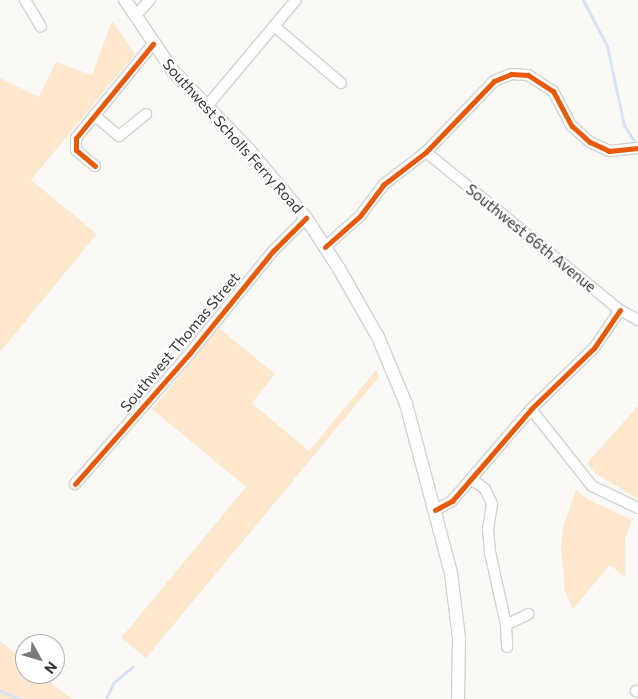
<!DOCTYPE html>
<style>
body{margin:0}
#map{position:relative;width:638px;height:699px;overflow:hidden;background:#fbf9f6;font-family:Commissioner,sans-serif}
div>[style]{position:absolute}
.green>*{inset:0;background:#fde8cd}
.stream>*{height:3px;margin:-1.5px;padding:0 1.5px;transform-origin:1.5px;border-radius:1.5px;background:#d9e3f7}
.roads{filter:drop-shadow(1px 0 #d5d4d1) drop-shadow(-1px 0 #d5d4d1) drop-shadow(0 1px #d5d4d1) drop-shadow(0 -1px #d5d4d1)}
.minor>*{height:10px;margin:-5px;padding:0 5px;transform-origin:5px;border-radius:5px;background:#fefefe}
.major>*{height:12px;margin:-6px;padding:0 6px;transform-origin:6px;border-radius:6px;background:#fefefe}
.cycleway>*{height:5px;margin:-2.5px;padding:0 2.5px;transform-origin:2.5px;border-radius:2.5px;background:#e8590c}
span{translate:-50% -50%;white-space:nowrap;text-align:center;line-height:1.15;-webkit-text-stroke:4.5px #fff;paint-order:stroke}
.street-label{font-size:15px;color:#393735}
.north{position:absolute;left:15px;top:634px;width:50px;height:50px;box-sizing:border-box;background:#fff;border:1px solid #b0afae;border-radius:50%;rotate:129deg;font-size:14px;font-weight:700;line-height:20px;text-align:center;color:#393735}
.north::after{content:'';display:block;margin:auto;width:18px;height:22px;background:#7d7b79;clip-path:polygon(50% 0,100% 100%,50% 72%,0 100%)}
</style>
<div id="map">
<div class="green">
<div style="clip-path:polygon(112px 21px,135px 54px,31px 180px,97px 234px,0 352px,0 78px,39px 97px,56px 62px,92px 75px)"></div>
<div style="clip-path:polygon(219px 328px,275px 374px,252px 403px,309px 451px,376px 370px,379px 377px,146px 658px,121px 638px,246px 487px,152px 409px)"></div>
<div style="clip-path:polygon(638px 406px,638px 499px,596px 474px,587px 463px)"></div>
<div style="clip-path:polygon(576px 490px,587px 499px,632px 520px,625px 539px,625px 577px,610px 565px,573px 609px,565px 591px,561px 548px,563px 528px)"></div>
<div style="clip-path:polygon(0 641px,25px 661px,25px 674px,41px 674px,72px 699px,0 699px)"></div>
</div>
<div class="stream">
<div style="left:583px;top:0;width:52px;rotate:62.4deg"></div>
<div style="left:607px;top:46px;width:81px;rotate:77.9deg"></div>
<div style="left:624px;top:125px;width:19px;rotate:58deg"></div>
<div style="left:0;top:691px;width:22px;rotate:21deg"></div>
<div style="left:106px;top:699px;width:17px;rotate:-66deg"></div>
<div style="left:113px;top:683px;width:26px;rotate:-40deg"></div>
</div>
<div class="roads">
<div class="minor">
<div style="left:25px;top:0;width:31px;rotate:59deg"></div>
<div style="left:135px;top:16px;width:22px;rotate:-47deg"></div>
<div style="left:274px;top:26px;width:88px;rotate:40.4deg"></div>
<div style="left:207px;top:106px;width:138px;rotate:-50deg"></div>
<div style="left:94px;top:115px;width:33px;rotate:40deg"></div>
<div style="left:119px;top:136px;width:35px;rotate:-39deg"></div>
<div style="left:426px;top:152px;width:250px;rotate:39.2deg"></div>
<div style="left:620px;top:310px;width:21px;rotate:29deg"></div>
<div style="left:95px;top:166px;width:25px;rotate:-140deg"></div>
<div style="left:76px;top:150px;width:12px;rotate:-90deg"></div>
<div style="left:76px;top:138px;width:122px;rotate:-50.7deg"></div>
<div style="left:325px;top:247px;width:47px;rotate:-41.5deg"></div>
<div style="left:360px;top:216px;width:39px;rotate:-53deg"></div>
<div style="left:383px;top:185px;width:54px;rotate:-37.5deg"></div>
<div style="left:426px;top:152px;width:98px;rotate:-46.2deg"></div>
<div style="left:494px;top:81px;width:18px;rotate:-22deg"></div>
<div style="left:511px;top:74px;width:17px;rotate:3deg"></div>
<div style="left:528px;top:75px;width:30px;rotate:33deg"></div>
<div style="left:553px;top:91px;width:40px;rotate:62deg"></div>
<div style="left:572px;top:126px;width:24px;rotate:42deg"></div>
<div style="left:590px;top:142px;width:21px;rotate:25deg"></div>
<div style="left:609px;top:151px;width:29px;rotate:-6deg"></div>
<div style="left:531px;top:409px;width:98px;rotate:51.6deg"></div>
<div style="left:592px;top:486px;width:51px;rotate:25.6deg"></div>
<div style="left:472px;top:479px;width:16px;rotate:38deg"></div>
<div style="left:485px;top:489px;width:17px;rotate:65deg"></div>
<div style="left:492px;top:504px;width:25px;rotate:99deg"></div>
<div style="left:488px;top:529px;width:23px;rotate:85deg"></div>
<div style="left:490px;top:552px;width:75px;rotate:77.6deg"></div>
<div style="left:506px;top:625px;width:22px;rotate:87deg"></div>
<div style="left:75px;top:484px;width:174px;rotate:-48.7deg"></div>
<div style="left:190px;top:353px;width:132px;rotate:-50.9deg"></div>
<div style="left:273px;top:251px;width:47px;rotate:-45deg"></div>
<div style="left:435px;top:510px;width:19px;rotate:-28deg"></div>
<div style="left:452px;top:501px;width:121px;rotate:-49.3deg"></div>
<div style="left:531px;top:409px;width:88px;rotate:-44.1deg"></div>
<div style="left:594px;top:348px;width:46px;rotate:-55.6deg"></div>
<div style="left:506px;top:625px;width:25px;rotate:-26deg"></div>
<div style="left:636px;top:691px;width:2px;rotate:27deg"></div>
</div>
<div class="major">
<div style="left:125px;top:0;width:86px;rotate:55.9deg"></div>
<div style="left:173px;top:71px;width:111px;rotate:46.1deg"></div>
<div style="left:250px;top:151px;width:87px;rotate:50.1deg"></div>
<div style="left:306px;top:218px;width:59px;rotate:56.9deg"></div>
<div style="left:338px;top:267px;width:81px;rotate:60.3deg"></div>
<div style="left:378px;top:337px;width:73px;rotate:67.3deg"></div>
<div style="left:406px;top:404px;width:175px;rotate:75.1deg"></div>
<div style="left:451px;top:573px;width:65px;rotate:83deg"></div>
<div style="left:459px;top:638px;width:61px;rotate:90.9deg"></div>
</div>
</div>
<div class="cycleway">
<div style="left:95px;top:166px;width:25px;rotate:-140deg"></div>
<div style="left:76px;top:150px;width:12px;rotate:-90deg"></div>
<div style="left:76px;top:138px;width:122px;rotate:-50.7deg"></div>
<div style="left:325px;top:247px;width:47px;rotate:-41.5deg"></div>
<div style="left:360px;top:216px;width:39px;rotate:-53deg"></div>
<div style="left:383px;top:185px;width:54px;rotate:-37.5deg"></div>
<div style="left:426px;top:152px;width:98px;rotate:-46.2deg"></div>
<div style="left:494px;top:81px;width:18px;rotate:-22deg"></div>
<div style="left:511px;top:74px;width:17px;rotate:3deg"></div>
<div style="left:528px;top:75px;width:30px;rotate:33deg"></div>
<div style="left:553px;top:91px;width:40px;rotate:62deg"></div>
<div style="left:572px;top:126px;width:24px;rotate:42deg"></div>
<div style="left:590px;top:142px;width:21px;rotate:25deg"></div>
<div style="left:609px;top:151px;width:29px;rotate:-6deg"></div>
<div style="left:75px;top:484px;width:174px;rotate:-48.7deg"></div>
<div style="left:190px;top:353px;width:132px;rotate:-50.9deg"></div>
<div style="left:273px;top:251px;width:47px;rotate:-45deg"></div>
<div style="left:435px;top:510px;width:19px;rotate:-28deg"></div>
<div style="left:452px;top:501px;width:121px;rotate:-49.3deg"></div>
<div style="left:531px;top:409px;width:88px;rotate:-44.1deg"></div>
<div style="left:594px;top:348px;width:46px;rotate:-55.6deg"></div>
</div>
<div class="street-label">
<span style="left:233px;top:136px;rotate:48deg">Southwest Scholls Ferry Road</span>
<span style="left:531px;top:238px;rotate:39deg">Southwest 66th Avenue</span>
<span style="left:180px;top:342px;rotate:-50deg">Southwest Thomas Street</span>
</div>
<div class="north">N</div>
</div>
